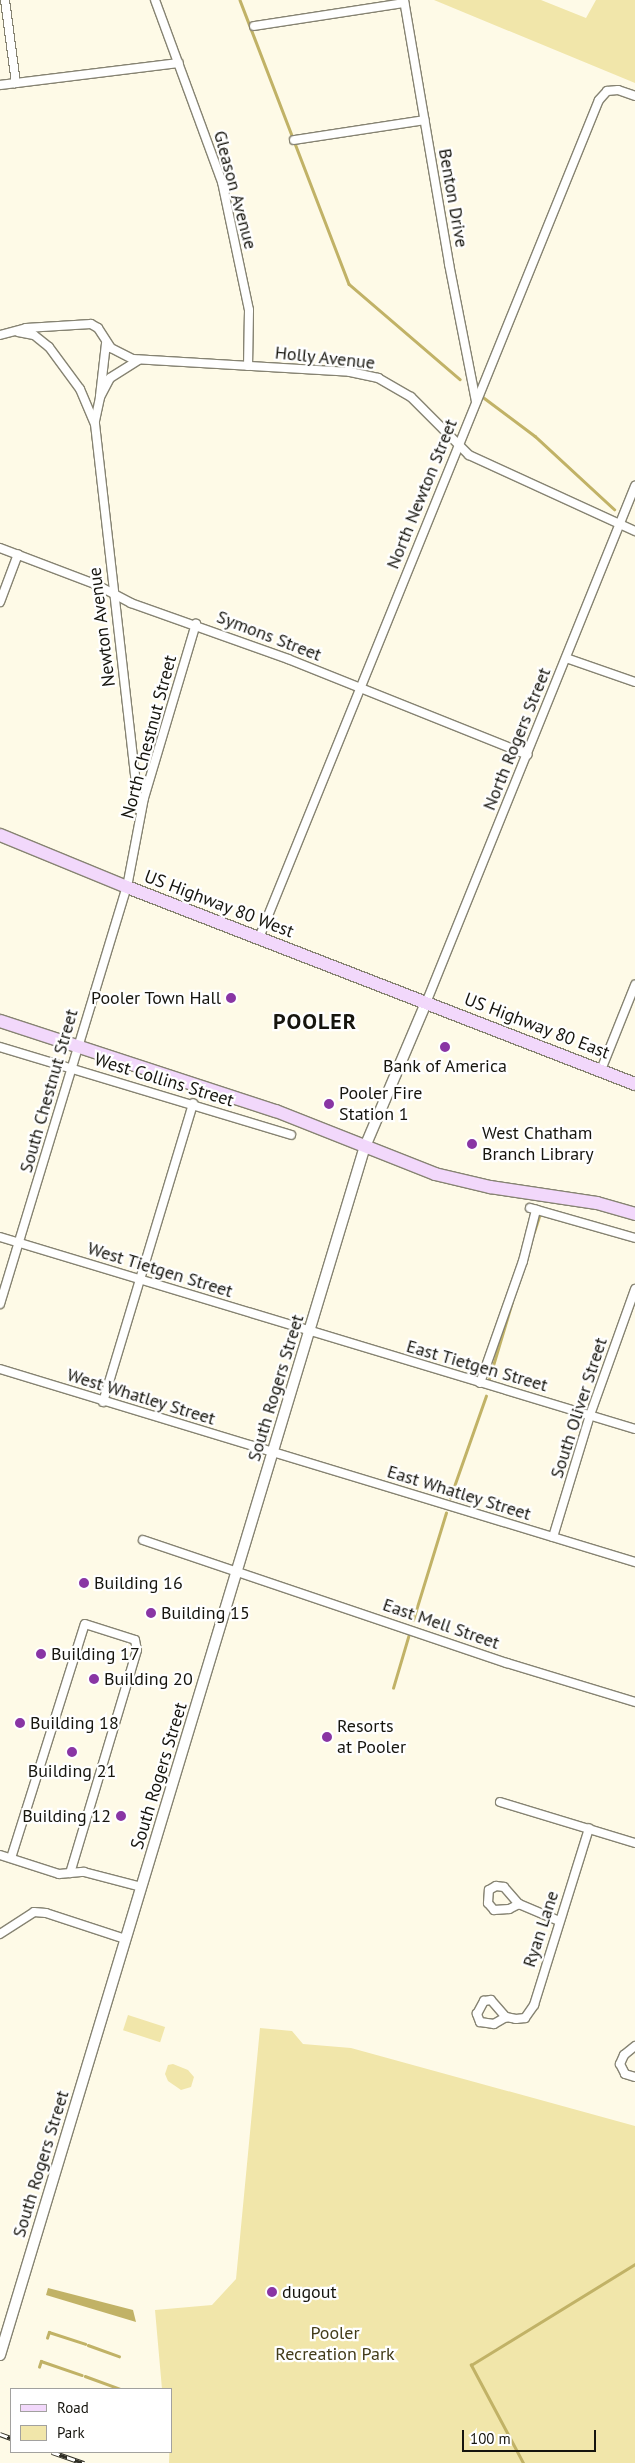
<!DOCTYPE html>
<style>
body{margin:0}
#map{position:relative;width:635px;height:2463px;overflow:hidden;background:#fefae7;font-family:"PT Sans",sans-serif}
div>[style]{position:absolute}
.green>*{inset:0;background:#f1e6aa;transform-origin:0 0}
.water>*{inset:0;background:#c1b266}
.stream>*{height:2.5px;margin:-1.25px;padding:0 1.25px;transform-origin:1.25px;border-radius:1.25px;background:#c1b266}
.roads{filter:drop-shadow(1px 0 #868372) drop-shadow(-1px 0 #868372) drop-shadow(0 1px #868372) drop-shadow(0 -1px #868372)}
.minor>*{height:8px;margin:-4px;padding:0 4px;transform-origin:4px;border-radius:4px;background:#fff}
.tertiary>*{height:10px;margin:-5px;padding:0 5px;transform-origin:5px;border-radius:5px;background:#fff}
.primary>*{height:12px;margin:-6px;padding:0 6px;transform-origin:6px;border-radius:6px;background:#f2d8fb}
.rail>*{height:4.5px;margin-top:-2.25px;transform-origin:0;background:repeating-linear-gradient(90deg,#fff 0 8px,#2f2e25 0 16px);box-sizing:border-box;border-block:1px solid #2f2e25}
.dots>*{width:14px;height:14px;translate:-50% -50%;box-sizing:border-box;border:2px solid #fff;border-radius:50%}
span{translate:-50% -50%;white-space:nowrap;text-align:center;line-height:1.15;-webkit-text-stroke:4.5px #fff;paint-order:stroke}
.street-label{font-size:18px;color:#16150e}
.poi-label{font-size:18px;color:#16150e}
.right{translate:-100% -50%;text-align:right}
.left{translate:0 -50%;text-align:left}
.park-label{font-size:18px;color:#433c1a}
.district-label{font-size:22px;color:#16150e;font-weight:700;letter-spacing:1px}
.legend{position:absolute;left:10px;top:2388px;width:162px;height:65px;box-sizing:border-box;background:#fff;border:1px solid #a2a19f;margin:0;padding:6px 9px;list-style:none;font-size:15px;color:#16150e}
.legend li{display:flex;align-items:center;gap:10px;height:25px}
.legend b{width:25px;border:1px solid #a2a19f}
.scale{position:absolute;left:462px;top:2430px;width:134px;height:22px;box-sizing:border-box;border:2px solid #16150e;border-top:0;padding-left:6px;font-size:15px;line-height:18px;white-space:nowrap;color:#16150e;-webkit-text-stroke:4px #fff;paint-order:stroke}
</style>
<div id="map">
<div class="green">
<div style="clip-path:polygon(434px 0,541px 0,586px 18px,596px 0,635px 0,635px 83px)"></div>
<div style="left:128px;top:2015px;width:39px;height:16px;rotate:18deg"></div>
<div style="clip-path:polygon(260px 2028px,292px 2031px,303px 2044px,351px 2048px,635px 2126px,635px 2463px,169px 2463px,171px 2389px,162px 2389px,155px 2310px,212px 2305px,236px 2279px)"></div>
<div style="clip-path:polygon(173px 2064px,188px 2070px,194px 2077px,191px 2087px,181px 2090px,168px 2081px,165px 2074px,168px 2065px)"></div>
</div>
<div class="water">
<div style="clip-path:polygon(48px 2288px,133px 2310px,136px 2322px,46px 2295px)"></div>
</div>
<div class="stream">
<div style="left:240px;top:0;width:304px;rotate:69deg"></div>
<div style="left:349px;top:284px;width:146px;rotate:40.6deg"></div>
<div style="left:483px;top:397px;width:65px;rotate:36.9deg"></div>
<div style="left:535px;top:436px;width:108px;rotate:42.7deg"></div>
<div style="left:534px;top:1232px;width:16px;rotate:-72deg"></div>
<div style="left:489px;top:1379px;width:80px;rotate:-73.4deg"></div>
<div style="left:450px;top:1498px;width:108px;rotate:-70.6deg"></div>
<div style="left:413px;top:1620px;width:112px;rotate:-72.9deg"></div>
<div style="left:393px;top:1688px;width:56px;rotate:-73.5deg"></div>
<div style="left:47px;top:2338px;width:6px;rotate:-72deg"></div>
<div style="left:49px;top:2332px;width:38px;rotate:18deg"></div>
<div style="left:88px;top:2345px;width:33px;rotate:20deg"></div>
<div style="left:39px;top:2367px;width:6px;rotate:-72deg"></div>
<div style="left:41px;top:2361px;width:43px;rotate:18.9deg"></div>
<div style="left:85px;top:2376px;width:37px;rotate:20deg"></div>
<div style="left:31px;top:2389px;width:2px"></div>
<div style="left:523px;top:2463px;width:111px;rotate:-118deg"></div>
<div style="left:471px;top:2365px;width:193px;rotate:-31.6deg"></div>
</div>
<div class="roads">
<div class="minor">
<div style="left:5px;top:0;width:84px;rotate:82.5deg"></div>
<div style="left:155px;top:0;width:194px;rotate:69.8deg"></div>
<div style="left:222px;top:182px;width:131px;rotate:78.1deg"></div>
<div style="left:249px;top:310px;width:56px;rotate:91deg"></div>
<div style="left:404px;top:0;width:268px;rotate:80.3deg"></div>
<div style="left:449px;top:264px;width:140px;rotate:78.9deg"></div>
<div style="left:254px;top:26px;width:152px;rotate:-8.7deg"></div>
<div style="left:0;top:85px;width:180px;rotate:-7deg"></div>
<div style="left:294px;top:140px;width:132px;rotate:-8.7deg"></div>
<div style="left:18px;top:332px;width:16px;rotate:11deg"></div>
<div style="left:34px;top:335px;width:19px;rotate:39deg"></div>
<div style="left:49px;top:347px;width:52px;rotate:53.6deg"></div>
<div style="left:80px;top:389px;width:38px;rotate:67deg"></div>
<div style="left:95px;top:424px;width:388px;rotate:83.5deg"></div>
<div style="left:0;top:335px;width:27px;rotate:-15deg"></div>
<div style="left:26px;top:328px;width:65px;rotate:-3.5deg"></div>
<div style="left:91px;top:324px;width:8px;rotate:30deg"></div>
<div style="left:98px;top:328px;width:24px;rotate:57deg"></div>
<div style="left:111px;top:348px;width:25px;rotate:27deg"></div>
<div style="left:133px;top:359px;width:217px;rotate:3.4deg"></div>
<div style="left:350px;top:372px;width:29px;rotate:12deg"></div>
<div style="left:378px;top:378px;width:38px;rotate:30deg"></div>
<div style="left:411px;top:397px;width:82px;rotate:45deg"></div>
<div style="left:469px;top:455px;width:183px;rotate:24.6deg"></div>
<div style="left:100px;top:396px;width:53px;rotate:-83.5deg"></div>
<div style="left:95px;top:421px;width:25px;rotate:-78deg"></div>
<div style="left:100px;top:397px;width:21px;rotate:-62deg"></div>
<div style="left:110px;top:378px;width:34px;rotate:-32deg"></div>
<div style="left:0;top:548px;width:102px;rotate:20.8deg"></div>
<div style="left:95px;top:584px;width:41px;rotate:27.8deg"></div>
<div style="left:131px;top:603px;width:167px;rotate:19.6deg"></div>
<div style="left:288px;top:659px;width:258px;rotate:21.8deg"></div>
<div style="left:0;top:602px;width:51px;rotate:-69.4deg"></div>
<div style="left:566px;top:658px;width:73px;rotate:19.2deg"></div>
<div style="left:259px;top:938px;width:904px;rotate:-67.92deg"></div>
<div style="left:599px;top:100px;width:12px;rotate:-48deg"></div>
<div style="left:607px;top:91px;width:11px;rotate:-5deg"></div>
<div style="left:618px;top:90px;width:18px;rotate:19deg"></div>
<div style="left:426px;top:1003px;width:558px;rotate:-67.99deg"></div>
<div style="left:0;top:1047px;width:304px;rotate:16.8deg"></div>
<div style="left:601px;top:1070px;width:92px;rotate:-68.2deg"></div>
<div style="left:530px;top:1208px;width:109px;rotate:15.9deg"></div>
<div style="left:0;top:1237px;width:663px;rotate:16.82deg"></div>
<div style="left:0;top:1304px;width:436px;rotate:-73.1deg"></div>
<div style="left:127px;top:887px;width:91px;rotate:-79.2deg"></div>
<div style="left:144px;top:798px;width:182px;rotate:-73.4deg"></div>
<div style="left:0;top:1369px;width:664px;rotate:16.91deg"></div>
<div style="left:480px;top:1383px;width:129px;rotate:-70.6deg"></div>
<div style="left:523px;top:1261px;width:53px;rotate:-75.7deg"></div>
<div style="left:103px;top:1402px;width:312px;rotate:-73.2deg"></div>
<div style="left:553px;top:1537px;width:127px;rotate:-73.1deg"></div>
<div style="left:590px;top:1415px;width:134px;rotate:-70.3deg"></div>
<div style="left:143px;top:1540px;width:384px;rotate:18.7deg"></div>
<div style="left:507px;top:1663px;width:134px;rotate:16.9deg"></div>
<div style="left:500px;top:1802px;width:141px;rotate:16.9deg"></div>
<div style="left:0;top:1855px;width:62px;rotate:17.9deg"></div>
<div style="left:59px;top:1874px;width:25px;rotate:-5deg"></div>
<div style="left:84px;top:1872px;width:59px;rotate:14.7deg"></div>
<div style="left:11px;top:1858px;width:245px;rotate:-72.5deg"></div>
<div style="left:85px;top:1624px;width:52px;rotate:17.7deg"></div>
<div style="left:135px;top:1640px;width:10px;rotate:79deg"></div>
<div style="left:137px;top:1650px;width:233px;rotate:106.7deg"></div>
<div style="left:519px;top:1904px;width:11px;rotate:153deg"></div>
<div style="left:509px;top:1909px;width:15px;rotate:176deg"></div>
<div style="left:494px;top:1910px;width:9px;rotate:-131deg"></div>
<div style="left:488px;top:1903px;width:13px;rotate:-86deg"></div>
<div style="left:489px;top:1890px;width:8px;rotate:-30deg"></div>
<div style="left:496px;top:1886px;width:8px;rotate:7deg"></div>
<div style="left:504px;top:1887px;width:23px;rotate:49deg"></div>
<div style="left:519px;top:1904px;width:43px;rotate:23deg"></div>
<div style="left:0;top:1934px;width:40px;rotate:-32.9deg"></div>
<div style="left:34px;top:1912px;width:12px;rotate:5deg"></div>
<div style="left:46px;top:1913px;width:83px;rotate:18.2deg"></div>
<div style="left:506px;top:2017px;width:14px;rotate:150deg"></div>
<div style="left:494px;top:2024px;width:14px;rotate:-172deg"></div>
<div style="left:480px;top:2022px;width:9px;rotate:-111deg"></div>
<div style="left:477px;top:2014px;width:15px;rotate:-62deg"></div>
<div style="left:484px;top:2001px;width:7px;rotate:-8deg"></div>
<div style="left:491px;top:2000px;width:23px;rotate:49deg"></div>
<div style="left:506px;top:2017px;width:10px;rotate:11deg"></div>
<div style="left:516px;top:2019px;width:9px;rotate:-6deg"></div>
<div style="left:525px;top:2018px;width:16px;rotate:-55deg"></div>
<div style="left:534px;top:2005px;width:185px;rotate:-72.7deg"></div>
<div style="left:635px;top:2046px;width:14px;rotate:141deg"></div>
<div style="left:624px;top:2055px;width:10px;rotate:114deg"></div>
<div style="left:620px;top:2064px;width:11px;rotate:63deg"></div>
<div style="left:625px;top:2074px;width:10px;rotate:17deg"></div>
</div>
<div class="tertiary">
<div style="left:0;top:2355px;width:1260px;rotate:-73.2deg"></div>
<div style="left:364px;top:1149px;width:159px;rotate:-67deg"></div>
</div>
<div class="primary">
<div style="left:0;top:835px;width:137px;rotate:22.3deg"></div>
<div style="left:127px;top:887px;width:545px;rotate:21.2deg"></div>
<div style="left:0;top:1021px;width:290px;rotate:18.1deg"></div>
<div style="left:276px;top:1111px;width:171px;rotate:21.6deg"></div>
<div style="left:435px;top:1174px;width:57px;rotate:13.3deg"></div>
<div style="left:490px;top:1187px;width:108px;rotate:8.5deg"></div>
<div style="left:597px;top:1203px;width:40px;rotate:16deg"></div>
</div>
</div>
<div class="rail">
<div style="left:0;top:2434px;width:12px;rotate:20deg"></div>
<div style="left:52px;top:2452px;width:34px;rotate:19deg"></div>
</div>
<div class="dots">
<div style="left:231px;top:998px;background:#8935a4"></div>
<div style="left:445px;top:1047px;background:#8935a4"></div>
<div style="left:329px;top:1104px;background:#8935a4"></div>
<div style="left:472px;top:1144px;background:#8935a4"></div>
<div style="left:84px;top:1583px;background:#8935a4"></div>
<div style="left:151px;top:1613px;background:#8935a4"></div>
<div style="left:41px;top:1654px;background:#8935a4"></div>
<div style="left:94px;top:1679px;background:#8935a4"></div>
<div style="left:20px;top:1723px;background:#8935a4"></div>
<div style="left:327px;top:1737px;background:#8935a4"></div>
<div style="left:72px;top:1752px;background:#8935a4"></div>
<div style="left:121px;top:1816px;background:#8935a4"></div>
<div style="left:272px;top:2292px;background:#8935a4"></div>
</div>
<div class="street-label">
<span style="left:235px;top:190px;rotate:75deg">Gleason Avenue</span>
<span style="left:453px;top:198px;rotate:80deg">Benton Drive</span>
<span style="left:325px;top:358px;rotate:6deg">Holly Avenue</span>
<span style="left:422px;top:494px;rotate:-68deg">North Newton Street</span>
<span style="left:102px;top:627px;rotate:-97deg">Newton Avenue</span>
<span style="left:269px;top:636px;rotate:21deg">Symons Street</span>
<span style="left:149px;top:737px;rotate:-75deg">North Chestnut Street</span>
<span style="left:517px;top:739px;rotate:-68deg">North Rogers Street</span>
<span style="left:219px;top:904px;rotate:21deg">US Highway 80 West</span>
<span style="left:537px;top:1026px;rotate:21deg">US Highway 80 East</span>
<span style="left:164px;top:1080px;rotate:17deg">West Collins Street</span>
<span style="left:49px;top:1091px;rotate:-74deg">South Chestnut Street</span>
<span style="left:160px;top:1270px;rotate:17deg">West Tietgen Street</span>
<span style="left:477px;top:1366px;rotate:16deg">East Tietgen Street</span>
<span style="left:276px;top:1388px;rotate:-73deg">South Rogers Street</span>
<span style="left:141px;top:1397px;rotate:17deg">West Whatley Street</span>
<span style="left:579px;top:1408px;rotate:-72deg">South Oliver Street</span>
<span style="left:459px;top:1493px;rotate:17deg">East Whatley Street</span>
<span style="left:441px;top:1624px;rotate:19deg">East Mell Street</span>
<span style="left:159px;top:1776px;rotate:-73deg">South Rogers Street</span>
<span style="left:541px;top:1929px;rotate:-72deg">Ryan Lane</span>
<span style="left:41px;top:2164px;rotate:-73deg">South Rogers Street</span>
</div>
<div class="poi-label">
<span class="right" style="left:221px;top:998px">Pooler Town Hall</span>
<span style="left:445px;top:1066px">Bank of America</span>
<span class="left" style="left:339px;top:1104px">Pooler Fire<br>Station 1</span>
<span class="left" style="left:482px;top:1144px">West Chatham<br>Branch Library</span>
<span class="left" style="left:94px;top:1583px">Building 16</span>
<span class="left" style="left:161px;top:1613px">Building 15</span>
<span class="left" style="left:51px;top:1654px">Building 17</span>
<span class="left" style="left:104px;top:1679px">Building 20</span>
<span class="left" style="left:30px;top:1723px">Building 18</span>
<span class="left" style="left:337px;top:1737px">Resorts<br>at Pooler</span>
<span style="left:72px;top:1771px">Building 21</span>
<span class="right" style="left:111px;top:1816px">Building 12</span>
<span class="left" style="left:282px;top:2292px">dugout</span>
</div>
<div class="park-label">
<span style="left:335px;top:2344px">Pooler<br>Recreation Park</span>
</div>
<div class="district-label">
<span style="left:315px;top:1022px">POOLER</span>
</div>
<ul class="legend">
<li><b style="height:6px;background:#f2d8fb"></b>Road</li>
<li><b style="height:14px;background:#f1e6aa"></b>Park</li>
</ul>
<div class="scale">100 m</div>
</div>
